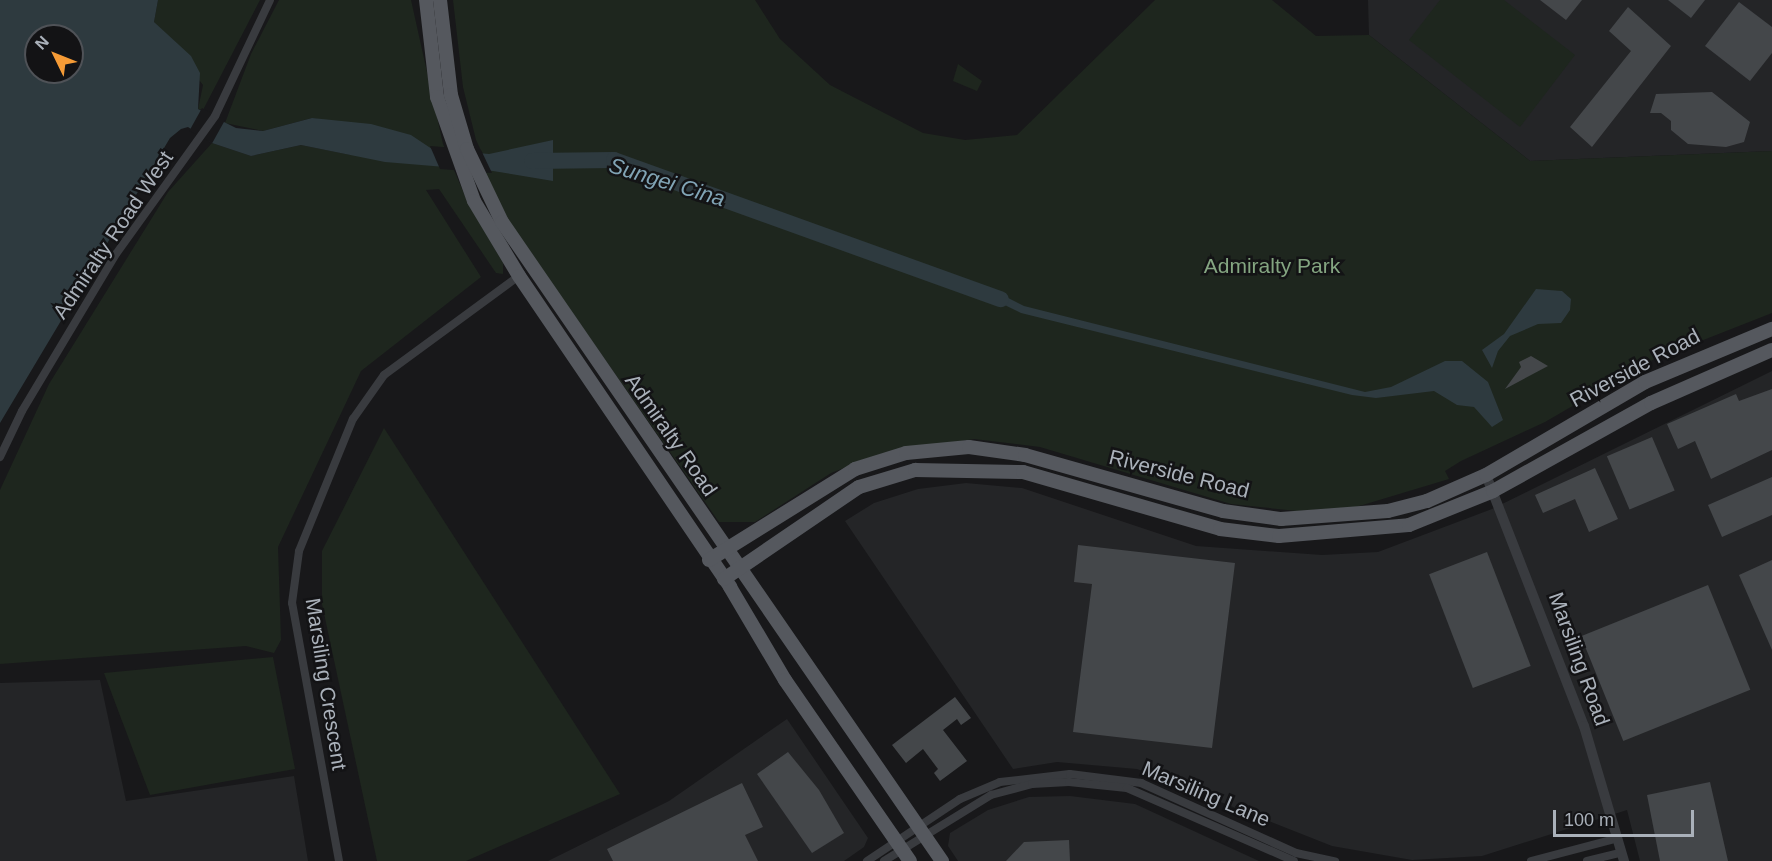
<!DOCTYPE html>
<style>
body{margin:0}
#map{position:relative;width:1772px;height:861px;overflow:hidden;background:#18181a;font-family:Arial,sans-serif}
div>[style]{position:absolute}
.built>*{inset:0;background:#242527}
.green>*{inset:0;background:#1e261e}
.water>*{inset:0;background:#2e3a3f}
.pier>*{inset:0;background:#18181a;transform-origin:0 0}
.river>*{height:16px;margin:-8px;padding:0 8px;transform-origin:8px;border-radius:8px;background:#2e3a3f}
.building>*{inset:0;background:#44474a;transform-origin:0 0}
.minor>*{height:8px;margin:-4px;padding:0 4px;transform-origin:4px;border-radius:4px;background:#393b3f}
.tertiary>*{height:10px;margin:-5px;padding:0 5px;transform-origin:5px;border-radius:5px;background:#393b3f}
.primary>*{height:14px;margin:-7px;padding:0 7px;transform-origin:7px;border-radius:7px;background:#55585e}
span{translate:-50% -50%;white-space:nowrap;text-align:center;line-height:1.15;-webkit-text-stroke:5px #131315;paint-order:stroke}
.street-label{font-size:21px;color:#aab1ba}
.park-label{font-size:21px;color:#84a581}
.water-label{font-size:22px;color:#81a4b5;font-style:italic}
.north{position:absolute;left:24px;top:24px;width:60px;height:60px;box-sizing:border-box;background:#131315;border:2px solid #4f5257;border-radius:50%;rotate:313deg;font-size:16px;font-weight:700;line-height:24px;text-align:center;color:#aab1ba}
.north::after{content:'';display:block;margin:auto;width:21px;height:27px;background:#f59b36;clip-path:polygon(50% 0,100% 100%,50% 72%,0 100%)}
.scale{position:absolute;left:1553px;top:810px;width:141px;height:27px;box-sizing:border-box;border:3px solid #aab1ba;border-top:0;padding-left:8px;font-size:18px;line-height:21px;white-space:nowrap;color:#aab1ba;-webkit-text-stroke:4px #131315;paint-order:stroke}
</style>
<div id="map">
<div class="built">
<div style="clip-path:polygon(1368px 0,1772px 0,1772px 151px,1530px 161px,1369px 35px)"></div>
<div style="clip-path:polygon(1772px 371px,1772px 861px,1640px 861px,1627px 810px,1482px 856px,1412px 860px,1332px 846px,1137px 769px,1057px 762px,1013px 769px,845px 521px,874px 503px,918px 489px,966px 483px,1022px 488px,1196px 546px,1322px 555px,1378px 552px,1492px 509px)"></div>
<div style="clip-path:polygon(100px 680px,126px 801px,294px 776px,308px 861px,0 861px,0 683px)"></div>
<div style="clip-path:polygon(787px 719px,868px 838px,864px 847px,844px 861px,548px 861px,669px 801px)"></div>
<div style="clip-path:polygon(1070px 796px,1135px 804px,1259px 861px,958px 861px,948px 846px,950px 833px,988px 810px,1029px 797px)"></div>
</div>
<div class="green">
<div style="clip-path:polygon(158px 0,260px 0,203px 110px,198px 109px,203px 85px,154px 22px)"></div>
<div style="clip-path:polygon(279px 0,411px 0,443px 144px,468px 203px,503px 263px,503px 274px,496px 273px,439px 189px,426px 190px,481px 277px,361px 371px,278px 547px,281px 640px,274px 653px,246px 646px,0 664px,0 490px,49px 384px,168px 192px,212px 143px,251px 156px,301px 145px,351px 155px,329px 121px,312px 118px,263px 131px,225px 123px,251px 54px)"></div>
<div style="clip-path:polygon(453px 0,755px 0,780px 39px,830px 85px,923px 133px,965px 140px,1017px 135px,1155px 0,1272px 0,1316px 36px,1369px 35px,1530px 161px,1772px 151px,1772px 313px,1650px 361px,1545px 422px,1461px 461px,1445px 471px,1449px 479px,1356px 507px,1297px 511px,1231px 504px,1040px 447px,974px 439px,880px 454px,831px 473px,755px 522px,719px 522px,510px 224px,484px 173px,491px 171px,476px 140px,463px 87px)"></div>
<div style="clip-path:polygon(1440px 0,1504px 0,1575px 55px,1520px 127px,1409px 40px)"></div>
<div style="clip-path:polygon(958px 64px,982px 81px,977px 91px,953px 81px)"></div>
<div style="clip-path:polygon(384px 428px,620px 794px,466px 861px,377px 861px,322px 604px,322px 551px)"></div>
<div style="clip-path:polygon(273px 657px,295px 769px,150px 795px,104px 673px)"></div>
</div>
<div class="water">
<div style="clip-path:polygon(evenodd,0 0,158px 0,154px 22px,191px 56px,200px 73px,198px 109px,236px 128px,263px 131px,312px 118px,371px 124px,411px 135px,432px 149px,489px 154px,553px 140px,553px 181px,493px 171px,385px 162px,301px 145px,251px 156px,212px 143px,188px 127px,181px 129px,170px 138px,0 423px,0 0,36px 36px,72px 36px,72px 72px,36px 72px,36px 36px)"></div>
<div style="clip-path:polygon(983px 285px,1024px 306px,1365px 392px,1391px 387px,1445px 361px,1462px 361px,1488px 382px,1503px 420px,1492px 427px,1474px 407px,1457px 405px,1434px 391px,1376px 398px,1352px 395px,1021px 313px,980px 293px)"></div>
<div style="clip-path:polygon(1536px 289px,1562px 291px,1571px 299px,1570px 310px,1561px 323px,1538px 324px,1510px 336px,1498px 351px,1492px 368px,1482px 350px,1504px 334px)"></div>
</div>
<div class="pier">
<div style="left:202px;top:108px;width:26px;height:26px;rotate:29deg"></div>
<div style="clip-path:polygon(430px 146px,481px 150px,492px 173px,440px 169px)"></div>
</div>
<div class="river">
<div style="left:532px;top:161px;width:82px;rotate:-0.7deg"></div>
<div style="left:614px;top:160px;width:411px;rotate:19.8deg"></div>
</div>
<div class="building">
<div style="clip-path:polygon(1540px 0,1582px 0,1566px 20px)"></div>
<div style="clip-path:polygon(1668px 0,1705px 0,1691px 18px)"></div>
<div style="clip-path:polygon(1739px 2px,1772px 27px,1772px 53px,1750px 81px,1705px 46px)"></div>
<div style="clip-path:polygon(1628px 7px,1671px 46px,1592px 147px,1570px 127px,1631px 51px,1609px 31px)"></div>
<div style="clip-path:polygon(1712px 92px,1750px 122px,1744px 142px,1726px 147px,1688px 144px,1671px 130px,1671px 121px,1661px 113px,1650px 113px,1656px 94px)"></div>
<div style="clip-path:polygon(1531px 356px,1548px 366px,1505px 389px,1521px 367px,1519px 362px)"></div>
<div style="clip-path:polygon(1772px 389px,1772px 450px,1711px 479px,1695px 441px,1678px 449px,1667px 424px,1736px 394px,1739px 401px)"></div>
<div style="left:1652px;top:437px;width:58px;height:49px;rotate:67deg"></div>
<div style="clip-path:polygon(1595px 468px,1618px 519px,1589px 532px,1575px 499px,1543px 513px,1535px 495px)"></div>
<div style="clip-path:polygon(1772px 477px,1772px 515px,1722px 537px,1708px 505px)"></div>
<div style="clip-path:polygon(1078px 545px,1235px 563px,1212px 748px,1073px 732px,1092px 584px,1074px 582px)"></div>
<div style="left:1487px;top:552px;width:122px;height:62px;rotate:69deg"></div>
<div style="clip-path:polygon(1772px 560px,1772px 650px,1739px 575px)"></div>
<div style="left:1708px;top:585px;width:113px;height:137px;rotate:68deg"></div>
<div style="clip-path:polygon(955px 697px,971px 718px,961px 725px,957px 719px,943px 730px,967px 761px,940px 781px,934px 773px,938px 769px,923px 749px,906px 763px,892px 745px)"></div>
<div style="clip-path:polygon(788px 752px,819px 790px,844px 833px,812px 853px,757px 774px)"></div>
<div style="clip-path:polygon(1710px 782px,1728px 861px,1660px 861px,1647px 795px)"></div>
<div style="clip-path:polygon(742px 783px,763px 827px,745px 835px,758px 861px,613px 861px,607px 849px)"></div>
<div style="clip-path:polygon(1069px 840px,1070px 861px,1006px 861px,1024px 842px)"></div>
</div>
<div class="minor">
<div style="left:0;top:457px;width:51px;rotate:-64.4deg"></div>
<div style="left:22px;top:411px;width:183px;rotate:-59.1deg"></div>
<div style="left:116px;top:254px;width:170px;rotate:-54.3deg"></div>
<div style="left:215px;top:116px;width:128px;rotate:-64.6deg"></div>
<div style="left:339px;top:861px;width:262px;rotate:-100.3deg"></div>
<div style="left:292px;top:603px;width:52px;rotate:-82.3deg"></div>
<div style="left:299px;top:551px;width:143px;rotate:-67.8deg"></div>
<div style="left:353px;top:419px;width:54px;rotate:-54.8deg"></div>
<div style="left:384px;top:375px;width:167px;rotate:-36.3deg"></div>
<div style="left:867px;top:861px;width:112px;rotate:-33.7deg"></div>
<div style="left:960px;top:799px;width:43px;rotate:-23deg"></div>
<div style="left:1000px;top:782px;width:70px;rotate:-6.5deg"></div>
<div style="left:1070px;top:774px;width:72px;rotate:7.2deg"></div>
<div style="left:1141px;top:783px;width:170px;rotate:24.3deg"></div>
<div style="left:1296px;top:853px;width:40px;rotate:12deg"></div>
<div style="left:884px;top:861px;width:126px;rotate:-31.7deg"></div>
<div style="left:991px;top:795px;width:42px;rotate:-15deg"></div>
<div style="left:1032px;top:784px;width:37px;rotate:-3deg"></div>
<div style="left:1069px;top:782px;width:58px;rotate:5.9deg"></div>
<div style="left:1127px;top:788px;width:182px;rotate:23.6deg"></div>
<div style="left:1531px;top:861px;width:90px;rotate:-14.8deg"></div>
<div style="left:1587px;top:861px;width:36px;rotate:-14deg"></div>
</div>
<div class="tertiary">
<div style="left:1486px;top:475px;width:269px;rotate:68.7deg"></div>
<div style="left:1584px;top:726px;width:141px;rotate:73.5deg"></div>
</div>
<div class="primary">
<div style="left:426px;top:0;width:98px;rotate:83.5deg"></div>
<div style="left:437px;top:97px;width:110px;rotate:70.4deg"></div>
<div style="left:474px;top:201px;width:87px;rotate:59deg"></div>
<div style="left:519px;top:276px;width:376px;rotate:55.8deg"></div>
<div style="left:730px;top:587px;width:108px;rotate:59.4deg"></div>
<div style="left:785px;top:680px;width:220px;rotate:55.4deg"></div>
<div style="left:440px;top:0;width:96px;rotate:83.4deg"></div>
<div style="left:451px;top:95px;width:56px;rotate:73.5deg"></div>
<div style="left:467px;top:149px;width:81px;rotate:64.4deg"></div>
<div style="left:502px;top:222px;width:776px;rotate:55.45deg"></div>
<div style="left:709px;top:560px;width:172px;rotate:-31.9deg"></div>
<div style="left:855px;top:469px;width:53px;rotate:-17.4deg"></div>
<div style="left:906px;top:453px;width:63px;rotate:-5.4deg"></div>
<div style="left:969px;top:447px;width:57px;rotate:8.1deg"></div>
<div style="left:1025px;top:455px;width:206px;rotate:15.8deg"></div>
<div style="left:1223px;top:511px;width:59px;rotate:7.9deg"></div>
<div style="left:1281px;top:519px;width:107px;rotate:-4.3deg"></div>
<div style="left:1388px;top:511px;width:40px;rotate:-14.4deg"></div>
<div style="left:1427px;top:501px;width:64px;rotate:-23.8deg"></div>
<div style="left:1486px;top:475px;width:184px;rotate:-30.3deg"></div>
<div style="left:1645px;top:382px;width:138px;rotate:-22.7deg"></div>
<div style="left:724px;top:579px;width:163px;rotate:-34.3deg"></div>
<div style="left:859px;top:487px;width:59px;rotate:-16.9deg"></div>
<div style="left:915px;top:470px;width:108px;rotate:1.1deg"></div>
<div style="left:1023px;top:472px;width:205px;rotate:16.1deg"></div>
<div style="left:1220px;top:529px;width:59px;rotate:6.8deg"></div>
<div style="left:1279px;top:536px;width:130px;rotate:-4.8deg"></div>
<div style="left:1409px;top:525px;width:91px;rotate:-22deg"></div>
<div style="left:1493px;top:491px;width:181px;rotate:-29.1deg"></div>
<div style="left:1651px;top:403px;width:132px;rotate:-23.7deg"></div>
</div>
<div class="street-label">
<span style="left:113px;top:235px;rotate:-56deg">Admiralty Road West</span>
<span style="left:1635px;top:368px;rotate:-28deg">Riverside Road</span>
<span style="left:671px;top:435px;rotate:55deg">Admiralty Road</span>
<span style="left:1179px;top:474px;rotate:14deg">Riverside Road</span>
<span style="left:1579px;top:659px;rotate:70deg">Marsiling Road</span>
<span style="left:326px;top:684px;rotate:81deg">Marsiling Crescent</span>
<span style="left:1206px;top:794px;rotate:23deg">Marsiling Lane</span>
</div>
<div class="park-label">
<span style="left:1272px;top:266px">Admiralty Park</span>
</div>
<div class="water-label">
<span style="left:667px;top:182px;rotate:17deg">Sungei Cina</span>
</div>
<div class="north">N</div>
<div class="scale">100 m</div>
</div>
